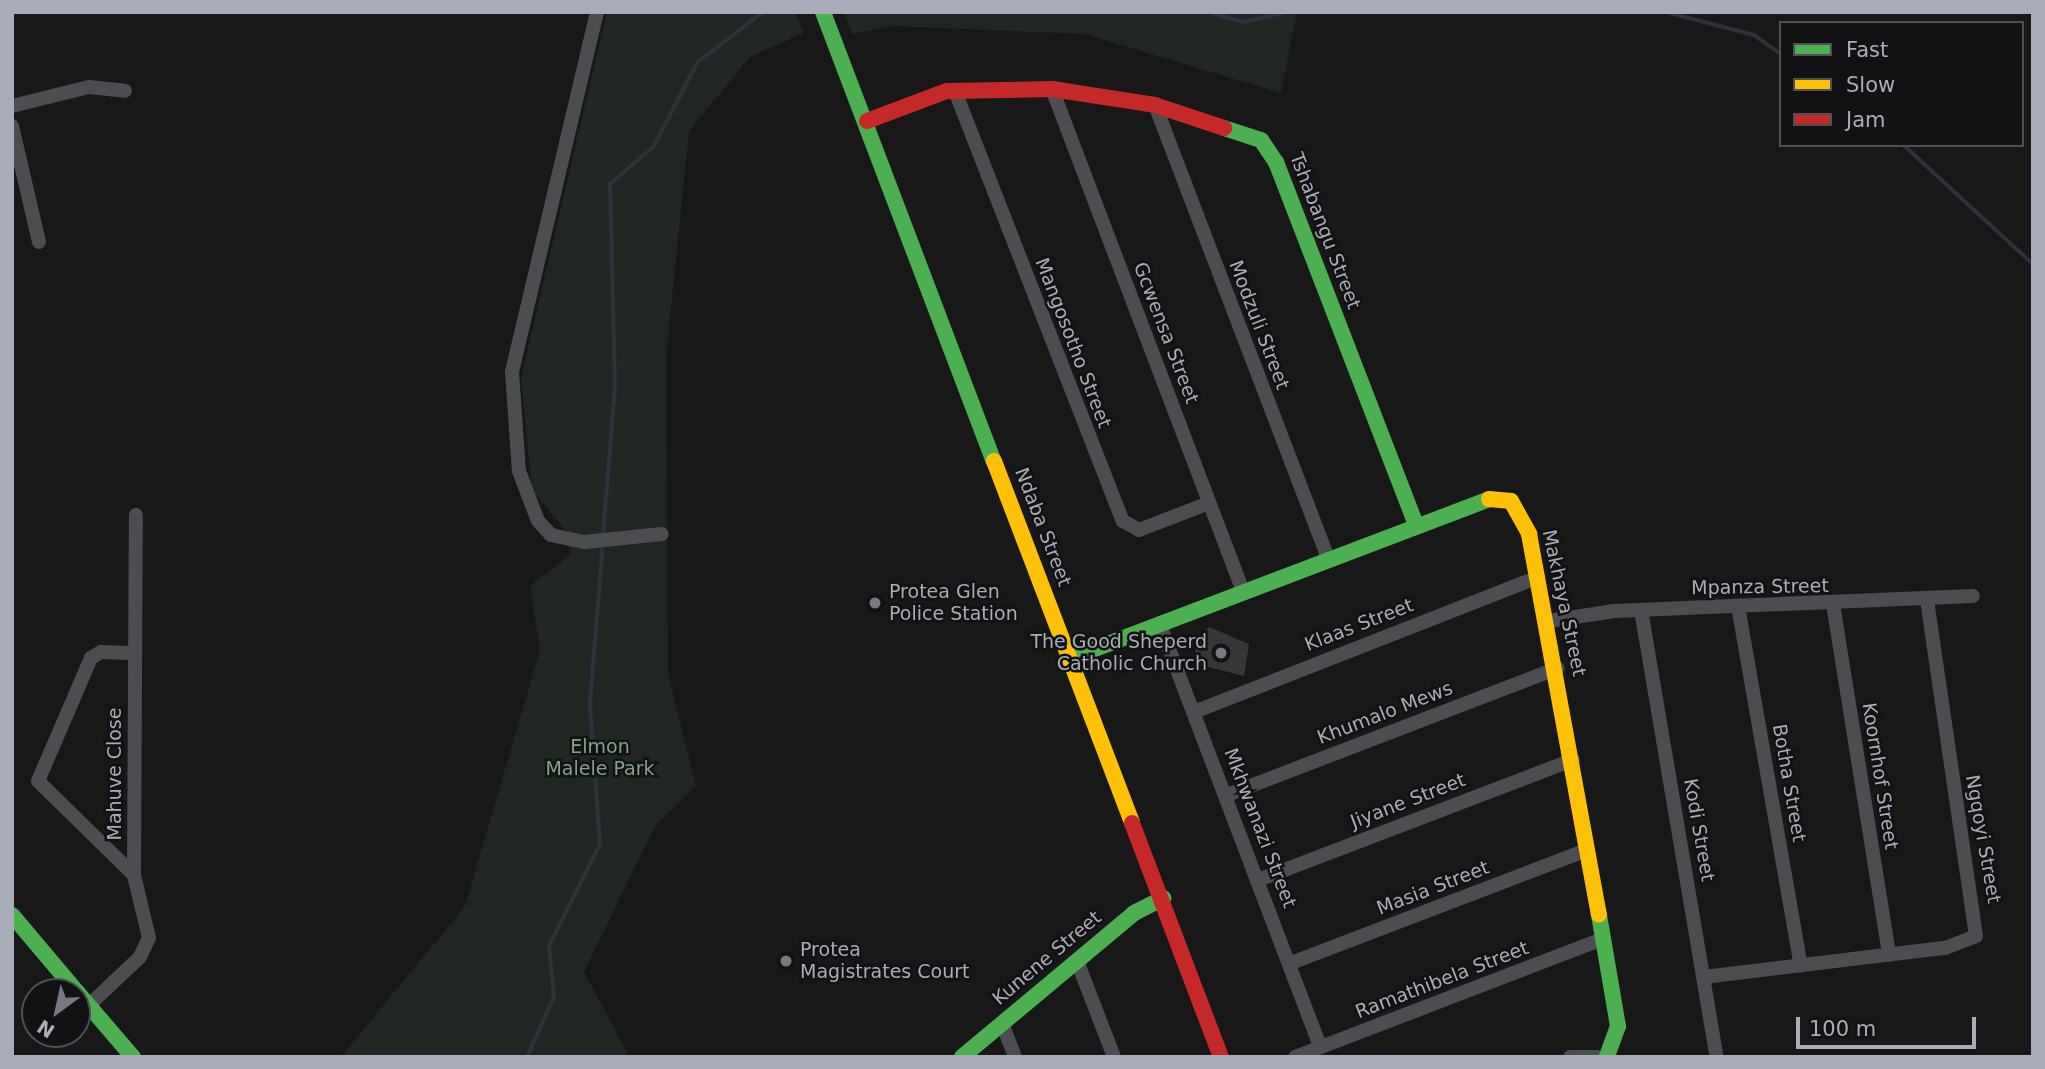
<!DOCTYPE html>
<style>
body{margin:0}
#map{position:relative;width:2045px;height:1069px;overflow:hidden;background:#181818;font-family:"DejaVu Sans",sans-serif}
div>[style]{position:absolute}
.green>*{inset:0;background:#202722}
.stream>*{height:3.5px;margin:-1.75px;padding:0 1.75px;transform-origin:1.75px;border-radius:1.75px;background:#2b323b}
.building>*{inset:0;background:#363637}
.street>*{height:14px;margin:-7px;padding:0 7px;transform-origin:7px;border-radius:7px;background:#4c4d51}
.fast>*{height:16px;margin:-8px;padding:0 8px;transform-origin:8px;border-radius:8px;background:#4caf50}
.slow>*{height:16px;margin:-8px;padding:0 8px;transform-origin:8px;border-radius:8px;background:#ffc107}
.jam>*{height:16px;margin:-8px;padding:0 8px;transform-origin:8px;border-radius:8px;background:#c62828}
.dots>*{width:19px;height:19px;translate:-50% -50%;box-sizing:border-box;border:4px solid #121214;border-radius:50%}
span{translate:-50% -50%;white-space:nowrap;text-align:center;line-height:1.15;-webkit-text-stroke:5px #121214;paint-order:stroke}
.street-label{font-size:19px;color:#a9adb9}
.poi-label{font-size:19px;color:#a9adb9}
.left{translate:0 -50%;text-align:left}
.right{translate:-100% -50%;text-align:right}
.park-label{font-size:19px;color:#80a485}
.frame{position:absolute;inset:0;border:14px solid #a9adb9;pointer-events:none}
.legend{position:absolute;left:1779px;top:21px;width:245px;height:126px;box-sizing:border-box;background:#121214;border:2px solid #4e5056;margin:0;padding:9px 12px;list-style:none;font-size:21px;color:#a9adb9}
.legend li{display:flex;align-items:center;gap:14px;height:35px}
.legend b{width:35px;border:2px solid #4e5056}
.north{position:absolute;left:21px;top:978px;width:70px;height:70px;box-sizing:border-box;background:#121214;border:2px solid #4e5056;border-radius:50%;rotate:213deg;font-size:19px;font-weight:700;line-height:28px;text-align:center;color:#a9adb9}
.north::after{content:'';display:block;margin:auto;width:24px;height:32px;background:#767981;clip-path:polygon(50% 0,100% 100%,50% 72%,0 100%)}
.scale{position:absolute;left:1796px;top:1017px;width:180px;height:32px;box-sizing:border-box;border:4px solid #a9adb9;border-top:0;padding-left:9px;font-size:21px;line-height:24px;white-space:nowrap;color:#a9adb9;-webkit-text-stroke:5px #121214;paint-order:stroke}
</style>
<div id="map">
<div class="green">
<div style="clip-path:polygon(607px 12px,796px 12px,803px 33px,750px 57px,689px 131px,666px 356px,668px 674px,696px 786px,655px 826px,584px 972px,630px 1057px,341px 1057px,465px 906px,540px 650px,530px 586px,571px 554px,565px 530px,532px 490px,521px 378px)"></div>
<div style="clip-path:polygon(844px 12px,1297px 12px,1281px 93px,1085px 34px,891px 26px,852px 34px)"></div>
</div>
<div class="stream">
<div style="left:1209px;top:12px;width:36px;rotate:16deg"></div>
<div style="left:1244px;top:22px;width:44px;rotate:-13.1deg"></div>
<div style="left:1666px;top:12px;width:91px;rotate:14.6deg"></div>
<div style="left:1754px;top:35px;width:33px;rotate:35deg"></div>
<div style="left:1904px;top:145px;width:176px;rotate:42.7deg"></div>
<div style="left:603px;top:535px;width:148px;rotate:-85.4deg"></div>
<div style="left:615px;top:387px;width:203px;rotate:-91.4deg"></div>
<div style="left:610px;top:184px;width:58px;rotate:-40.8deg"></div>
<div style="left:654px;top:146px;width:93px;rotate:-62.6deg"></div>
<div style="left:697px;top:63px;width:83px;rotate:-37.7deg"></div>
<div style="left:527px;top:1057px;width:66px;rotate:-65.8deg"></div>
<div style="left:554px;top:997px;width:51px;rotate:-95.6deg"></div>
<div style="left:549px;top:946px;width:114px;rotate:-63.4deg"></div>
<div style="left:600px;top:844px;width:141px;rotate:-94.1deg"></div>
<div style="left:590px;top:703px;width:161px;rotate:-85.4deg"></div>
</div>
<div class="building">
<div style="clip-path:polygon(1209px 627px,1249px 644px,1244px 676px,1193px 663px,1198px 638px)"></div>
</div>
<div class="street">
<div style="left:597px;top:12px;width:370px;rotate:103.3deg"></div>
<div style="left:512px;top:372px;width:99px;rotate:86deg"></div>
<div style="left:519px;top:471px;width:53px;rotate:69.2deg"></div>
<div style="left:538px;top:521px;width:19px;rotate:47deg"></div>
<div style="left:551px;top:535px;width:35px;rotate:12deg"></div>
<div style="left:585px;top:542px;width:77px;rotate:-5.9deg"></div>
<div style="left:1052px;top:89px;width:537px;rotate:69.17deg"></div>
<div style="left:955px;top:91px;width:462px;rotate:68.7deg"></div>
<div style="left:1123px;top:521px;width:18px;rotate:29deg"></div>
<div style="left:1139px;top:530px;width:75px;rotate:-21.1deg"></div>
<div style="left:1155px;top:105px;width:486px;rotate:69.1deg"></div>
<div style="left:12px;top:106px;width:79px;rotate:-13.9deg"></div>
<div style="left:89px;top:87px;width:36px;rotate:6deg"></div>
<div style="left:12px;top:126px;width:119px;rotate:76.9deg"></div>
<div style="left:1833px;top:604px;width:355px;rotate:80.9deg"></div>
<div style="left:1738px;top:606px;width:365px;rotate:80.1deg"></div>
<div style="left:1641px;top:610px;width:453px;rotate:80.4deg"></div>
<div style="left:1549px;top:621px;width:66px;rotate:-8.7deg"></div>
<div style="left:1614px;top:611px;width:359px;rotate:-2.4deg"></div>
<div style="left:1160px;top:625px;width:451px;rotate:69.2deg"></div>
<div style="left:1194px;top:712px;width:370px;rotate:-21.4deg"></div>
<div style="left:1227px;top:795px;width:354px;rotate:-21deg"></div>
<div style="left:134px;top:875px;width:134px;rotate:-135.6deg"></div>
<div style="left:38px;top:781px;width:134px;rotate:-66.7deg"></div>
<div style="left:91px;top:658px;width:12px;rotate:-31deg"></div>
<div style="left:101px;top:652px;width:34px;rotate:2deg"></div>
<div style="left:1258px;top:880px;width:337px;rotate:-20.9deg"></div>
<div style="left:1077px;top:961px;width:103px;rotate:68.9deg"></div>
<div style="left:1291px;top:963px;width:317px;rotate:-20.9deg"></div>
<div style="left:1704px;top:977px;width:243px;rotate:-6.9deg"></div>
<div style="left:1945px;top:948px;width:33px;rotate:-21deg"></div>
<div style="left:1976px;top:936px;width:341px;rotate:-98.3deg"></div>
<div style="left:88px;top:1006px;width:71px;rotate:-43.3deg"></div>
<div style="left:140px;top:957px;width:21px;rotate:-65deg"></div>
<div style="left:149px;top:938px;width:65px;rotate:-103.4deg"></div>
<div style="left:134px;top:875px;width:360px;rotate:-89.7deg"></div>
<div style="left:1002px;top:1023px;width:36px;rotate:69deg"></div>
<div style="left:1295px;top:1057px;width:330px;rotate:-21deg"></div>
<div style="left:1570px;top:1057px;width:27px"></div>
</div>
<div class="fast">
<div style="left:823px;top:12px;width:480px;rotate:69.2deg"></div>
<div style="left:1224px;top:128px;width:39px;rotate:18deg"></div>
<div style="left:1261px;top:140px;width:27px;rotate:56deg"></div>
<div style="left:1276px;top:162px;width:388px;rotate:68.9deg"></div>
<div style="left:1071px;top:658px;width:447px;rotate:-20.8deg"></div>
<div style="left:12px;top:915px;width:101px;rotate:49.8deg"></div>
<div style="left:1599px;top:915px;width:113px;rotate:80.3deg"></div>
<div style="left:1618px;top:1026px;width:33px;rotate:110deg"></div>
<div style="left:77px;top:992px;width:86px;rotate:49.3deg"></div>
<div style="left:962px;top:1057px;width:224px;rotate:-39.9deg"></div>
<div style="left:1134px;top:913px;width:33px;rotate:-27deg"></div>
</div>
<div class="slow">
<div style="left:994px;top:461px;width:387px;rotate:69.1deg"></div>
<div style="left:1489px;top:499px;width:22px;rotate:5deg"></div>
<div style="left:1511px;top:501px;width:38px;rotate:61deg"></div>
<div style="left:1529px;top:534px;width:387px;rotate:79.6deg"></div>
</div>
<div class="jam">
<div style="left:867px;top:121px;width:85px;rotate:-20.6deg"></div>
<div style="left:947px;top:91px;width:105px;rotate:-1.1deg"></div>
<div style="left:1052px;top:89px;width:104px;rotate:8.8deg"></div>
<div style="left:1155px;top:105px;width:73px;rotate:18.4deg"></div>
<div style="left:1132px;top:823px;width:250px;rotate:69.2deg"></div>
</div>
<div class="dots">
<div style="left:875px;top:603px;background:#767981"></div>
<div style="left:1221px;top:653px;background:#767981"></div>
<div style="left:786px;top:961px;background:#767981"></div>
</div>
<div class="street-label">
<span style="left:1325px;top:231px;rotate:69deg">Tshabangu Street</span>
<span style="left:1259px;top:325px;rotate:69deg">Modzuli Street</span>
<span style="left:1166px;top:333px;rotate:69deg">Gcwensa Street</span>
<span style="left:1073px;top:343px;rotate:69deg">Mangosotho Street</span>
<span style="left:1043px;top:527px;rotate:69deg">Ndaba Street</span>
<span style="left:1760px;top:587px;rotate:-1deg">Mpanza Street</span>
<span style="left:1564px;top:603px;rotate:78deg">Makhaya Street</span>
<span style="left:1359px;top:625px;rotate:-21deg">Klaas Street</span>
<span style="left:1385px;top:713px;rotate:-21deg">Khumalo Mews</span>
<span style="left:115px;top:774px;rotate:-90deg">Mahuve Close</span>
<span style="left:1880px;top:776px;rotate:81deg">Koornhof Street</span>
<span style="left:1789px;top:783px;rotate:80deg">Botha Street</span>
<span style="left:1408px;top:801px;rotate:-21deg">Jiyane Street</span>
<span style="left:1260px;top:828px;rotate:69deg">Mkhwanazi Street</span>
<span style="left:1699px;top:830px;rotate:80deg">Kodi Street</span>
<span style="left:1983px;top:839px;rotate:80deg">Ngqoyi Street</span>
<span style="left:1433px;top:888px;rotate:-21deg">Masia Street</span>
<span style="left:1047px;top:958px;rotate:-40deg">Kunene Street</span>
<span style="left:1442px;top:980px;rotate:-21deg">Ramathibela Street</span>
</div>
<div class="poi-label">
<span class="left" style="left:889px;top:603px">Protea Glen<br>Police Station</span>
<span class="right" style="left:1207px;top:653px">The Good Sheperd<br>Catholic Church</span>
<span class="left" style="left:800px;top:961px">Protea<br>Magistrates Court</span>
</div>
<div class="park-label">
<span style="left:600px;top:758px">Elmon<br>Malele Park</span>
</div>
<div class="frame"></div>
<ul class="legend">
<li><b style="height:9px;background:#4caf50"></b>Fast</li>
<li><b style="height:9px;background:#ffc107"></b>Slow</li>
<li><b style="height:9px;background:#c62828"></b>Jam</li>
</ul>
<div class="north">N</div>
<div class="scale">100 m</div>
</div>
